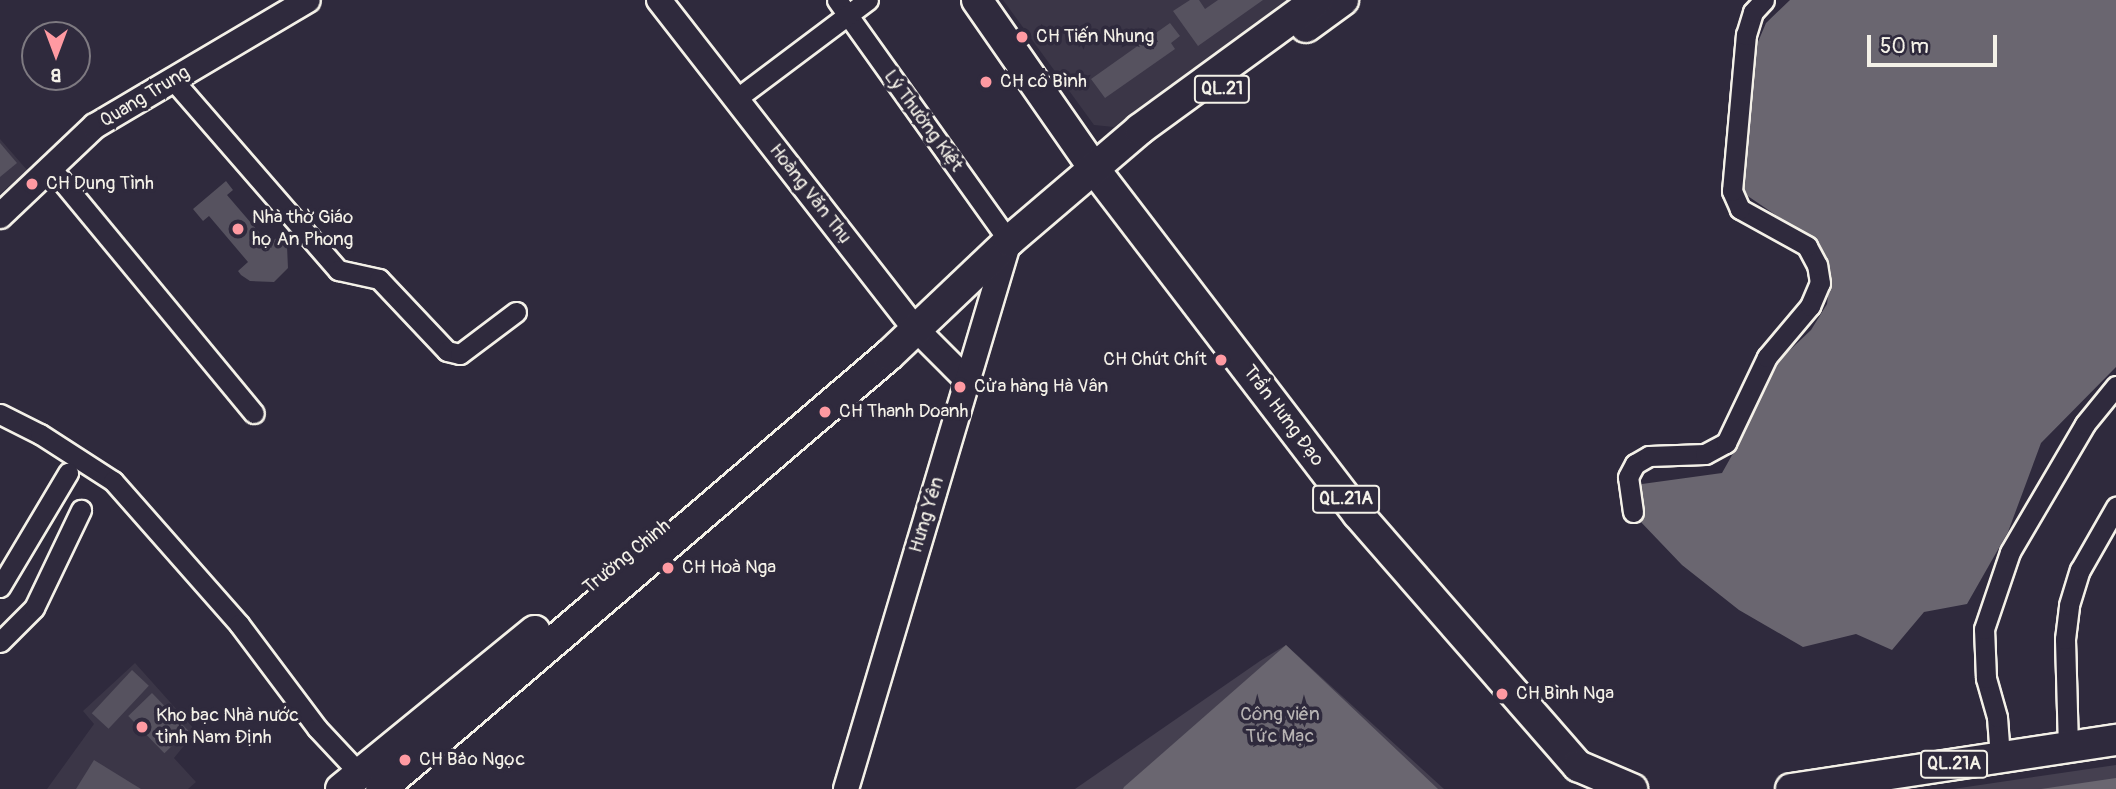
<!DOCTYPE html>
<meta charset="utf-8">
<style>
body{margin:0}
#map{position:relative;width:2116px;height:789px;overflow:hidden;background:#2f2a3d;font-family:Pangolin,sans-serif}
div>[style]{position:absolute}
.built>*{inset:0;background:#3b3647}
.green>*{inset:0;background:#454050}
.water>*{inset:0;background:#6a6670}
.building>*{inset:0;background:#56525f;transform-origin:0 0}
.roads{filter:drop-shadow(2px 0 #f4f1e8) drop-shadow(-2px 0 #f4f1e8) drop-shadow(0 2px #f4f1e8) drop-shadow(0 -2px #f4f1e8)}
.minor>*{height:19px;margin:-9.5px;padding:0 9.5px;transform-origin:9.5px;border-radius:9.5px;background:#2f2a3d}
.tertiary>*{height:24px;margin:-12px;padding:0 12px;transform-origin:12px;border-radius:12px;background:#2f2a3d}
.primary>*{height:30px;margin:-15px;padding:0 15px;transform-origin:15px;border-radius:15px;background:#2f2a3d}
.dots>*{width:19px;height:19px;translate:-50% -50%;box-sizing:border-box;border:4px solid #2f2a3d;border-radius:50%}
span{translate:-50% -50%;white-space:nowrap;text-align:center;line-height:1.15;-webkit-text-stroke:7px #2f2a3d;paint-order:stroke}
.shield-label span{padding:2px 5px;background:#2f2a3d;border:2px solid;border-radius:5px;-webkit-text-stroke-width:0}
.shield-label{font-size:18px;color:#f4f1e8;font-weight:700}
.poi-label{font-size:19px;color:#f4f1e8}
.left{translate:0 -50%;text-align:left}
.right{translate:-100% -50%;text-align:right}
.street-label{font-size:19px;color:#f4f1e8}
.park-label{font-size:19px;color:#b7b3b3}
.north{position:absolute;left:21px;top:21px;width:70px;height:70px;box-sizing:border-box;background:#2f2a3d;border:2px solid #7e7a81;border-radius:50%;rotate:180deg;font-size:19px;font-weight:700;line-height:28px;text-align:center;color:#f4f1e8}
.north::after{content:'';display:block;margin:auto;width:24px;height:32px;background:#ff9aa2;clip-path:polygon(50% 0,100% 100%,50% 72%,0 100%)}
.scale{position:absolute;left:1867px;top:35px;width:130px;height:32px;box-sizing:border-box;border:4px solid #f4f1e8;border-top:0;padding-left:9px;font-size:21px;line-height:24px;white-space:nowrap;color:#f4f1e8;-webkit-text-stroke:5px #2f2a3d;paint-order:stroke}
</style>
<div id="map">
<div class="built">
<div style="clip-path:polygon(1003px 0,1288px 0,1114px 127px,1094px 125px)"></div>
<div style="clip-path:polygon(0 139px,27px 170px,0 194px)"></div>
<div style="clip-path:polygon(135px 663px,196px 731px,174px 758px,196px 782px,188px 789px,47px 789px,94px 724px,83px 711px)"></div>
</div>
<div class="green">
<div style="clip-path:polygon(1286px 645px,1444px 789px,1075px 789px,1260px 661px)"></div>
<div style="clip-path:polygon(2116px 765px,2116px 789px,1953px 789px)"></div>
</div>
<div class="water">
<div style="clip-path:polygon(1790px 0,2116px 0,2116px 367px,2041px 443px,2008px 532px,1967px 604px,1924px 612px,1892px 650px,1856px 634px,1803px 647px,1739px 610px,1682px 565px,1638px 519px,1642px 484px,1722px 473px,1740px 441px,1771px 368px,1811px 330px,1827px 304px,1831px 272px,1812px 240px,1739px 190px,1749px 63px,1766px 23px)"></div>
<div style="clip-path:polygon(1286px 645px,1438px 789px,1123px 789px,1124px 787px)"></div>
<div style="clip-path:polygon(2116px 778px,2116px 789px,2041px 789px)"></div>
</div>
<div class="building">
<div style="clip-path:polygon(1190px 0,1199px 0,1205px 9px,1218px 0,1263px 0,1198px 46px,1173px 11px)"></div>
<div style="clip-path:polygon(1170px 23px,1180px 36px,1171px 43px,1175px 49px,1105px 98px,1091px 79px)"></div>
<div style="clip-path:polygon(0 143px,17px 163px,0 177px)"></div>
<div style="clip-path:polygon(226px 181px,233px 190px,227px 195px,269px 244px,279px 236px,287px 246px,288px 268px,274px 282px,250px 281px,241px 275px,238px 271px,248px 262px,209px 216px,203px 221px,193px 209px)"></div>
<div style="left:132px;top:670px;width:23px;height:59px;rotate:43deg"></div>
<div style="left:152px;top:693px;width:52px;height:33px;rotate:46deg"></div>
<div style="clip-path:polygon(94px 760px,141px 789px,76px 789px)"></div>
</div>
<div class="roads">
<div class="minor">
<div style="left:837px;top:0;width:296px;rotate:54.5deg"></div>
<div style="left:173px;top:80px;width:252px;rotate:49deg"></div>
<div style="left:338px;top:270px;width:42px;rotate:12.4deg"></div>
<div style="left:379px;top:279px;width:99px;rotate:46.6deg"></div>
<div style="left:447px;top:351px;width:13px;rotate:13deg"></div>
<div style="left:460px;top:354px;width:70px;rotate:-36.9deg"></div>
<div style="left:736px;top:99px;width:165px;rotate:-36.9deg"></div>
<div style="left:51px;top:168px;width:318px;rotate:50.4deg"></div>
<div style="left:0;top:414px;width:45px;rotate:26.6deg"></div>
<div style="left:40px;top:434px;width:87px;rotate:32.8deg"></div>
<div style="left:113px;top:481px;width:191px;rotate:48.6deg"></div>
<div style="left:239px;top:624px;width:130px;rotate:53.1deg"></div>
<div style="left:317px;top:728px;width:63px;rotate:46.9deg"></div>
<div style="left:1633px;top:512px;width:35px;rotate:-98deg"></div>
<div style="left:1628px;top:477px;width:15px;rotate:-62deg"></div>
<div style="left:1635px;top:464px;width:16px;rotate:-30deg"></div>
<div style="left:1649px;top:456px;width:56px;rotate:-2deg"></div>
<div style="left:1705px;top:454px;width:24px;rotate:-28deg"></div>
<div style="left:1726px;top:443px;width:95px;rotate:-64.5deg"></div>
<div style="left:1767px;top:357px;width:67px;rotate:-49.9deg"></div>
<div style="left:1810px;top:306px;width:25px;rotate:-67deg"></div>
<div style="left:1820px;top:283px;width:18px;rotate:-99deg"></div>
<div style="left:1817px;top:265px;width:21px;rotate:-118deg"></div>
<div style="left:1807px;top:246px;width:77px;rotate:-151.1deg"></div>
<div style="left:1740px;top:209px;width:20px;rotate:-114deg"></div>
<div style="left:1732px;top:191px;width:157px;rotate:-84.9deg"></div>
<div style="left:1746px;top:35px;width:24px;rotate:-73deg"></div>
<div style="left:1753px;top:12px;width:16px;rotate:-47deg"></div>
<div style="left:0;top:587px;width:133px;rotate:-59.2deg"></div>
<div style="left:0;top:642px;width:48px;rotate:-45deg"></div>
<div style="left:34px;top:608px;width:109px;rotate:-64.4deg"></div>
<div style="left:2068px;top:747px;width:108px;rotate:-91.6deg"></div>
<div style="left:2065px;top:639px;width:34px;rotate:-83deg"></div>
<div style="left:2069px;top:605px;width:37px;rotate:-73deg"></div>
<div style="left:2080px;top:570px;width:73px;rotate:-60.3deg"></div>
<div style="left:2000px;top:757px;width:40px;rotate:-94.3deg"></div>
<div style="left:1997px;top:717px;width:41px;rotate:-105.8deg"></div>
<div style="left:1986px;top:678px;width:49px;rotate:-92.3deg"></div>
<div style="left:1984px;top:629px;width:81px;rotate:-71.3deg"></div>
<div style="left:2010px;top:552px;width:148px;rotate:-59.6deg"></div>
<div style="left:2085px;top:424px;width:49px;rotate:-50.8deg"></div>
</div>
<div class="tertiary">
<div style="left:659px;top:0;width:415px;rotate:52.1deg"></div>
<div style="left:914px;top:327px;width:76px;rotate:45deg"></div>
<div style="left:0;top:216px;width:131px;rotate:-43.5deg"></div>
<div style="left:95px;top:126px;width:247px;rotate:-30.6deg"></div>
<div style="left:846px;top:789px;width:572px;rotate:-73.44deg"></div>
</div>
<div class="primary">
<div style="left:977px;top:0;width:207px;rotate:55.2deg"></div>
<div style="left:1095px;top:170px;width:433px;rotate:52.6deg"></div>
<div style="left:1358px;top:514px;width:335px;rotate:48.9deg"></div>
<div style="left:1578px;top:766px;width:59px;rotate:23.1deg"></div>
<div style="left:1306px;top:27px;width:46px;rotate:-36.1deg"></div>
<div style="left:341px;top:789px;width:250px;rotate:-39.2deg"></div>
<div style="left:381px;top:789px;width:668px;rotate:-40.51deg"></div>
<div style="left:889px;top:355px;width:166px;rotate:-43.5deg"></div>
<div style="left:1009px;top:241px;width:172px;rotate:-40.5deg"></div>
<div style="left:1140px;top:129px;width:219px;rotate:-36.1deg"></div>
<div style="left:1791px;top:789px;width:329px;rotate:-8.6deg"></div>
</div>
</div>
<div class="dots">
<div style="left:1022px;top:37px;background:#ff9aa2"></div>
<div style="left:986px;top:82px;background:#ff9aa2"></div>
<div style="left:32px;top:184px;background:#ff9aa2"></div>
<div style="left:238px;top:229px;background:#ff9aa2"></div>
<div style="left:1221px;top:360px;background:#ff9aa2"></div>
<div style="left:960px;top:387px;background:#ff9aa2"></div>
<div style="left:825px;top:412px;background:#ff9aa2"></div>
<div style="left:668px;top:568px;background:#ff9aa2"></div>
<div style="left:1502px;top:694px;background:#ff9aa2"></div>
<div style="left:142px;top:727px;background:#ff9aa2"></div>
<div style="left:405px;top:760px;background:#ff9aa2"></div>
</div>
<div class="shield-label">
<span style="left:1222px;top:89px">QL.21</span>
<span style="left:1346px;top:499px">QL.21A</span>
<span style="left:1954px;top:764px">QL.21A</span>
</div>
<div class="poi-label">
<span class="left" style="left:1036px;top:37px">CH Tiến Nhung</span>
<span class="left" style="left:1000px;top:82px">CH cô Bình</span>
<span class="left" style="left:46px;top:184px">CH Dung Tình</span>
<span class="left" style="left:252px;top:229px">Nhà thờ Giáo<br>họ An Phong</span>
<span class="right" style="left:1207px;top:360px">CH Chút Chít</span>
<span class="left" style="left:974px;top:387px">Cửa hàng Hà Vân</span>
<span class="left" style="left:839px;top:412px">CH Thanh Doanh</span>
<span class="left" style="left:682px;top:568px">CH Hoà Nga</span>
<span class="left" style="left:1516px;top:694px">CH Bình Nga</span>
<span class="left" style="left:156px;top:727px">Kho bạc Nhà nước<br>tỉnh Nam Định</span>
<span class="left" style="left:419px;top:760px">CH Bảo Ngọc</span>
</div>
<div class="street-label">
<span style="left:145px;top:97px;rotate:-31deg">Quang Trung</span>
<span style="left:923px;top:121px;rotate:54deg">Lý Thường Kiệt</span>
<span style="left:810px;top:194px;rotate:52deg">Hoàng Văn Thụ</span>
<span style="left:1283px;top:416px;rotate:53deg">Trần Hưng Đạo</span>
<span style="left:927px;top:515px;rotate:-73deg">Hưng Yên</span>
<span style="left:627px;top:557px;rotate:-39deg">Trường Chinh</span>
</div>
<div class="park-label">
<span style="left:1280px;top:726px">Công viên<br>Tức Mạc</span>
</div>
<div class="north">B</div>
<div class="scale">50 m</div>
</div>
